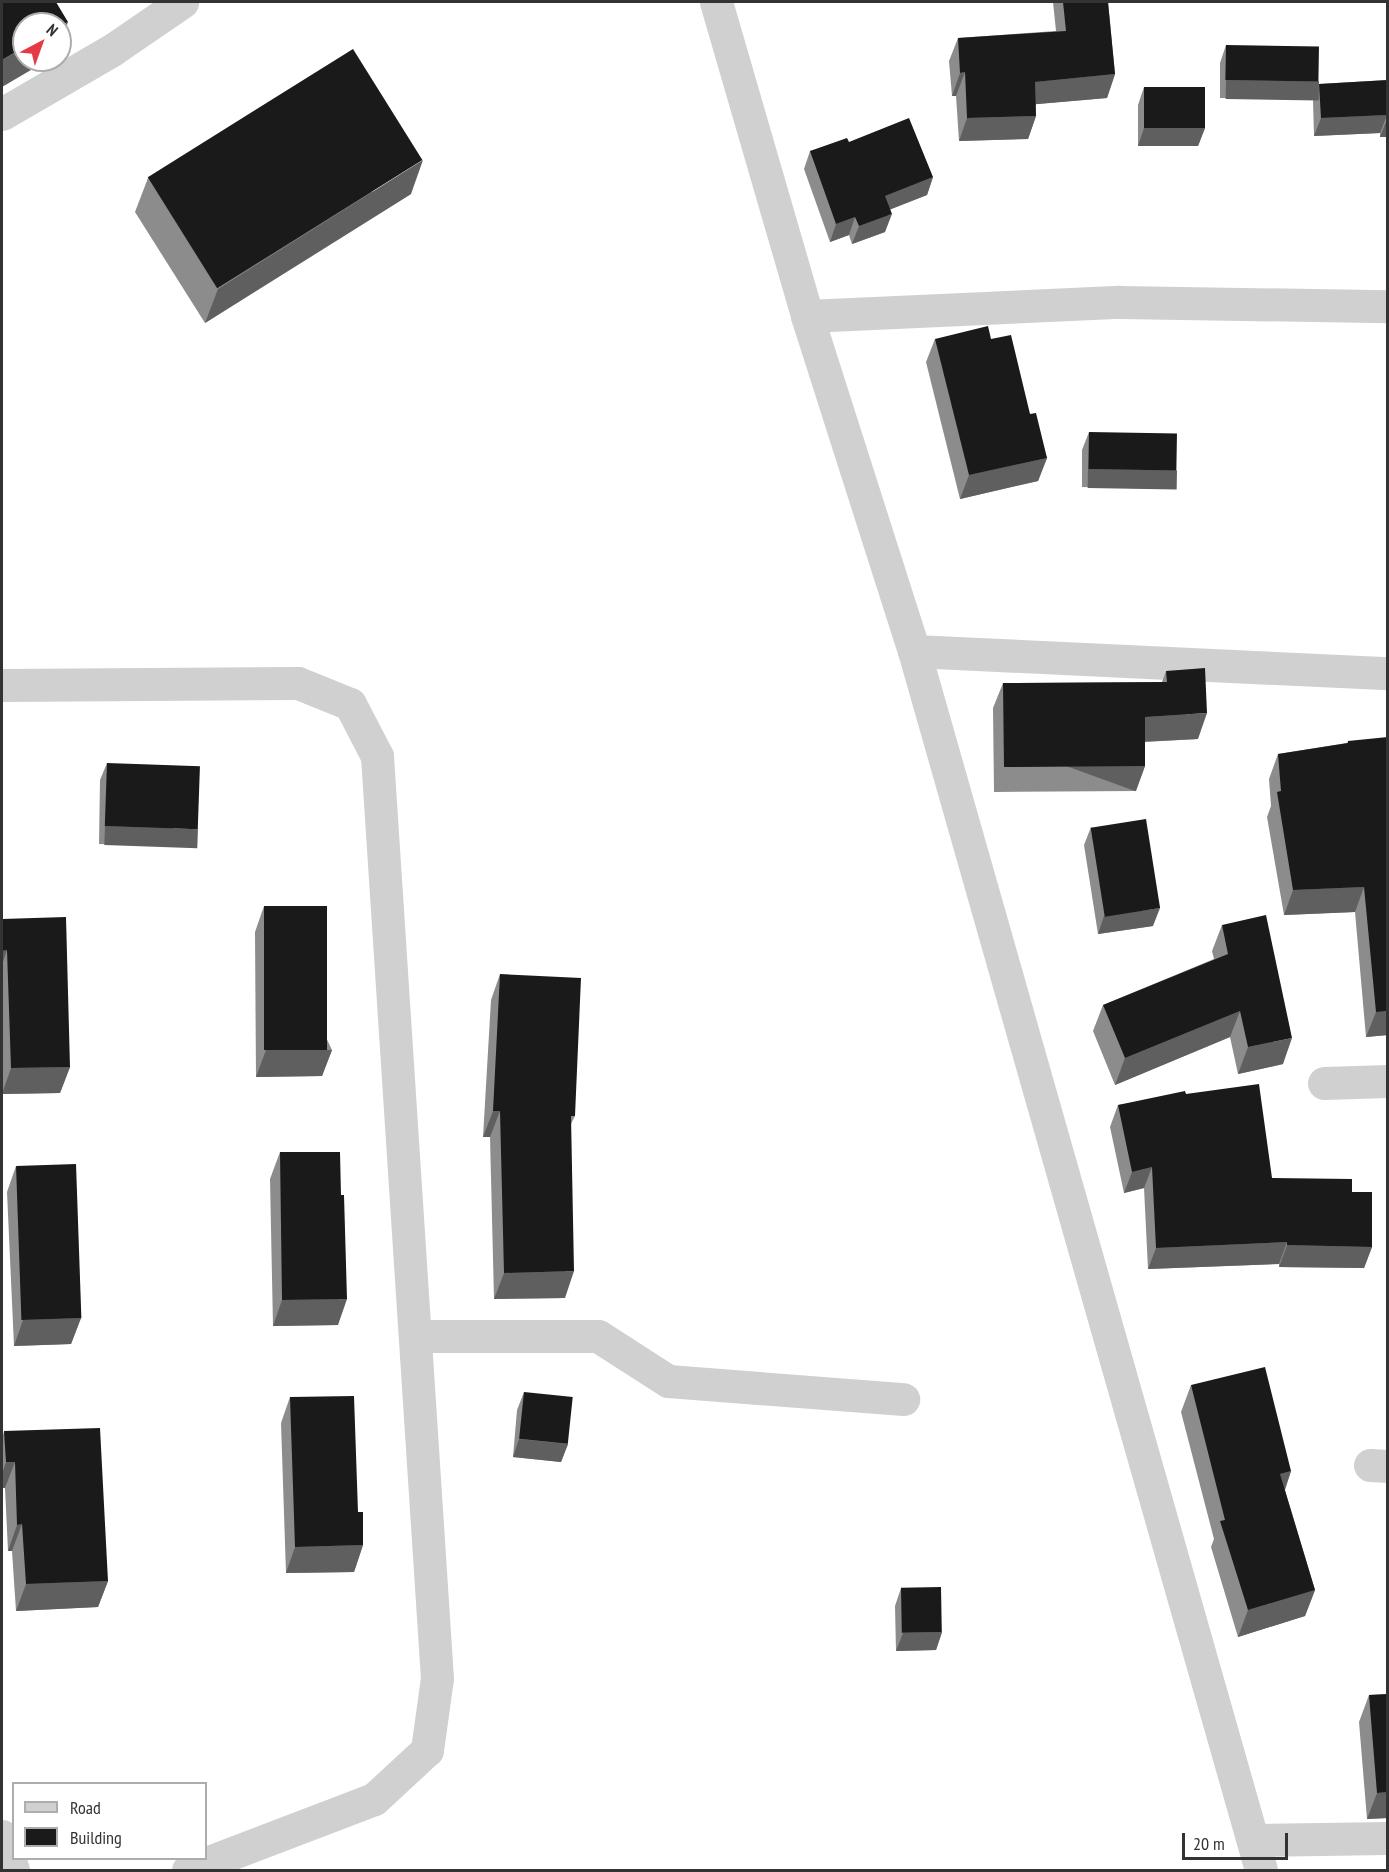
<!DOCTYPE html>
<style>
body{margin:0}
#map{position:relative;width:1389px;height:1872px;overflow:hidden;background:#fff;font-family:"PT Sans Narrow",sans-serif}
div>[style]{position:absolute}
.minor>*{height:33px;margin:-16.5px;padding:0 16.5px;transform-origin:16.5px;border-radius:16.5px;background:#d0d0d0}
.wall>*{inset:0;background:#8c8c8c}
.shaded-wall>*{inset:0;background:#5f5f5f;transform-origin:0 0}
.building>*{inset:0;background:#1a1a1a;transform-origin:0 0}
span{translate:-50% -50%;white-space:nowrap;text-align:center;line-height:1.15;-webkit-text-stroke:6px #fff;paint-order:stroke}
.frame{position:absolute;inset:0;border:3px solid #333;pointer-events:none}
.legend{position:absolute;left:12px;top:1782px;width:195px;height:78px;box-sizing:border-box;background:#fff;border:2px solid #adadad;margin:0;padding:8px 10px;list-style:none;font-size:18px;color:#333}
.legend li{display:flex;align-items:center;gap:12px;height:30px}
.legend b{width:30px;border:2px solid #adadad}
.north{position:absolute;left:12px;top:12px;width:60px;height:60px;box-sizing:border-box;background:#fff;border:2px solid #adadad;border-radius:50%;rotate:41deg;font-size:16px;font-weight:700;line-height:24px;text-align:center;color:#333}
.north::after{content:'';display:block;margin:auto;width:21px;height:27px;background:#e63946;clip-path:polygon(50% 0,100% 100%,50% 72%,0 100%)}
.scale{position:absolute;left:1182px;top:1833px;width:106px;height:27px;box-sizing:border-box;border:3px solid #333;border-top:0;padding-left:8px;font-size:18px;line-height:21px;white-space:nowrap;color:#333;-webkit-text-stroke:4px #fff;paint-order:stroke}
</style>
<div id="map">
<div class="minor">
<div style="left:716px;top:2px;width:327px;rotate:73.8deg"></div>
<div style="left:807px;top:316px;width:352px;rotate:72.3deg"></div>
<div style="left:914px;top:651px;width:1267px;rotate:74.11deg"></div>
<div style="left:2px;top:114px;width:127px;rotate:-30.2deg"></div>
<div style="left:112px;top:50px;width:85px;rotate:-34.4deg"></div>
<div style="left:807px;top:316px;width:313px;rotate:-2.6deg"></div>
<div style="left:1120px;top:302px;width:268px;rotate:0.9deg"></div>
<div style="left:914px;top:651px;width:475px;rotate:2.7deg"></div>
<div style="left:2px;top:685px;width:296px;rotate:-0.4deg"></div>
<div style="left:298px;top:683px;width:56px;rotate:22deg"></div>
<div style="left:350px;top:704px;width:59px;rotate:62.6deg"></div>
<div style="left:377px;top:756px;width:924px;rotate:86.28deg"></div>
<div style="left:437px;top:1678px;width:73px;rotate:97.9deg"></div>
<div style="left:427px;top:1750px;width:72px;rotate:137.2deg"></div>
<div style="left:374px;top:1799px;width:199px;rotate:159.1deg"></div>
<div style="left:1324px;top:1083px;width:64px;rotate:-1.8deg"></div>
<div style="left:415px;top:1336px;width:183px"></div>
<div style="left:598px;top:1336px;width:83px;rotate:32.7deg"></div>
<div style="left:668px;top:1381px;width:236px;rotate:4.4deg"></div>
<div style="left:1370px;top:1465px;width:18px;rotate:3deg"></div>
<div style="left:2px;top:1836px;width:36px;rotate:72deg"></div>
<div style="left:1253px;top:1840px;width:135px;rotate:-0.8deg"></div>
</div>
<div class="wall">
<div style="clip-path:polygon(1053px 2px,1108px 2px,1115px 74px,1107px 98px,1036px 104px,1036px 116px,1028px 139px,959px 141px,956px 96px,952px 96px,949px 61px,958px 38px,1056px 31px)"></div>
<div style="clip-path:polygon(1226px 45px,1319px 81px,1313px 99px,1220px 98px,1220px 63px)"></div>
<div style="clip-path:polygon(1388px 80px,1388px 137px,1380px 137px,1380px 133px,1314px 136px,1313px 101px,1319px 84px)"></div>
<div style="clip-path:polygon(1144px 87px,1205px 128px,1198px 146px,1138px 146px,1138px 105px)"></div>
<div style="clip-path:polygon(849px 142px,933px 177px,927px 195px,890px 209px,885px 232px,852px 244px,849px 235px,830px 242px,804px 169px,810px 151px)"></div>
<div style="clip-path:polygon(148px 178px,411px 194px,205px 323px,135px 212px)"></div>
<div style="clip-path:polygon(935px 339px,991px 339px,1030px 414px,1047px 458px,1038px 481px,960px 499px,926px 362px)"></div>
<div style="clip-path:polygon(1089px 432px,1177px 471px,1170px 489px,1082px 487px,1082px 450px)"></div>
<div style="clip-path:polygon(1166px 671px,1198px 739px,1145px 742px,1145px 766px,1136px 791px,994px 792px,993px 708px,1003px 683px,1162px 682px)"></div>
<div style="clip-path:polygon(1348px 741px,1388px 1035px,1366px 1037px,1355px 912px,1284px 915px,1267px 817px,1271px 806px,1269px 779px,1278px 754px,1347px 743px)"></div>
<div style="clip-path:polygon(107px 763px,192px 847px,99px 844px,100px 780px)"></div>
<div style="clip-path:polygon(1091px 827px,1153px 926px,1098px 934px,1084px 845px)"></div>
<div style="clip-path:polygon(264px 906px,332px 1050px,322px 1076px,256px 1077px,255px 932px)"></div>
<div style="clip-path:polygon(2px 919px,70px 1067px,60px 1093px,2px 1094px)"></div>
<div style="clip-path:polygon(1222px 925px,1283px 1064px,1238px 1074px,1230px 1037px,1115px 1085px,1093px 1031px,1103px 1005px,1214px 959px,1212px 951px)"></div>
<div style="clip-path:polygon(500px 974px,575px 1116px,571px 1124px,565px 1298px,494px 1299px,490px 1137px,483px 1137px,491px 1000px)"></div>
<div style="clip-path:polygon(1186px 1094px,1272px 1178px,1352px 1192px,1372px 1247px,1364px 1268px,1279px 1267px,1279px 1264px,1148px 1269px,1144px 1188px,1124px 1193px,1110px 1127px,1118px 1105px)"></div>
<div style="clip-path:polygon(280px 1152px,341px 1195px,338px 1325px,273px 1326px,270px 1179px)"></div>
<div style="clip-path:polygon(16px 1166px,81px 1318px,71px 1344px,14px 1346px,7px 1192px)"></div>
<div style="clip-path:polygon(1191px 1385px,1291px 1471px,1285px 1490px,1315px 1590px,1305px 1616px,1238px 1637px,1211px 1547px,1214px 1539px,1181px 1412px)"></div>
<div style="clip-path:polygon(524px 1392px,568px 1444px,561px 1462px,513px 1457px,517px 1410px)"></div>
<div style="clip-path:polygon(290px 1397px,358px 1512px,363px 1545px,354px 1572px,286px 1573px,281px 1423px)"></div>
<div style="clip-path:polygon(4px 1431px,108px 1581px,98px 1607px,16px 1611px,12px 1551px,8px 1551px,5px 1488px,2px 1488px,2px 1439px)"></div>
<div style="clip-path:polygon(901px 1588px,942px 1632px,936px 1650px,896px 1651px,895px 1606px)"></div>
<div style="clip-path:polygon(1388px 1694px,1388px 1818px,1367px 1819px,1359px 1722px,1369px 1695px)"></div>
</div>
<div class="shaded-wall">
<div style="clip-path:polygon(68px 22px,60px 43px,60px 26px)"></div>
<div style="clip-path:polygon(24px 47px,24px 60px,48px 60px,2px 87px,2px 60px)"></div>
<div style="clip-path:polygon(965px 72px,956px 96px,952px 96px,960px 73px)"></div>
<div style="clip-path:polygon(1115px 74px,1107px 98px,1027px 105px,1035px 82px)"></div>
<div style="left:1226px;top:80px;width:93px;height:19px;rotate:1deg"></div>
<div style="clip-path:polygon(1387px 115px,1380px 133px,1314px 136px,1321px 118px)"></div>
<div style="clip-path:polygon(1036px 116px,1028px 139px,959px 141px,967px 118px)"></div>
<div style="clip-path:polygon(1387px 119px,1388px 137px,1380px 137px)"></div>
<div style="clip-path:polygon(1144px 128px,1205px 128px,1198px 146px,1138px 146px)"></div>
<div style="clip-path:polygon(423px 160px,411px 194px,205px 323px,218px 289px)"></div>
<div style="clip-path:polygon(933px 177px,927px 195px,879px 214px,885px 196px)"></div>
<div style="clip-path:polygon(892px 214px,885px 232px,852px 244px,859px 226px)"></div>
<div style="clip-path:polygon(855px 217px,849px 235px,830px 242px,836px 224px)"></div>
<div style="clip-path:polygon(1047px 458px,1038px 481px,960px 499px,969px 475px)"></div>
<div style="left:1088px;top:469px;width:89px;height:19px;rotate:1deg"></div>
<div style="clip-path:polygon(1207px 713px,1198px 739px,1136px 742px,1145px 717px)"></div>
<div style="left:1145px;top:766px;width:27px;height:141px;rotate:110deg"></div>
<div style="left:105px;top:826px;width:93px;height:19px;rotate:2deg"></div>
<div style="clip-path:polygon(1364px 887px,1355px 912px,1284px 915px,1293px 890px)"></div>
<div style="clip-path:polygon(1160px 908px,1153px 926px,1098px 934px,1104px 916px)"></div>
<div style="clip-path:polygon(7px 950px,2px 965px,2px 951px)"></div>
<div style="clip-path:polygon(1240px 1011px,1230px 1037px,1115px 1085px,1125px 1058px)"></div>
<div style="clip-path:polygon(1388px 1011px,1388px 1035px,1366px 1037px,1376px 1012px)"></div>
<div style="clip-path:polygon(1292px 1038px,1283px 1064px,1238px 1074px,1248px 1047px)"></div>
<div style="clip-path:polygon(266px 1050px,332px 1050px,322px 1076px,256px 1077px)"></div>
<div style="clip-path:polygon(70px 1067px,60px 1093px,2px 1094px,11px 1068px)"></div>
<div style="clip-path:polygon(493px 1111px,500px 1111px,490px 1137px,483px 1137px)"></div>
<div style="clip-path:polygon(1152px 1167px,1144px 1188px,1124px 1193px,1132px 1172px)"></div>
<div style="clip-path:polygon(1287px 1242px,1279px 1264px,1148px 1269px,1156px 1248px)"></div>
<div style="clip-path:polygon(1287px 1245px,1372px 1247px,1364px 1268px,1279px 1267px)"></div>
<div style="clip-path:polygon(574px 1271px,565px 1298px,494px 1299px,504px 1273px)"></div>
<div style="clip-path:polygon(347px 1299px,338px 1325px,273px 1326px,282px 1300px)"></div>
<div style="clip-path:polygon(81px 1318px,71px 1344px,14px 1346px,23px 1320px)"></div>
<div style="clip-path:polygon(519px 1439px,568px 1444px,561px 1462px,513px 1457px)"></div>
<div style="clip-path:polygon(6px 1462px,15px 1462px,5px 1488px,2px 1488px,2px 1474px)"></div>
<div style="clip-path:polygon(1291px 1471px,1282px 1498px,1280px 1474px)"></div>
<div style="clip-path:polygon(22px 1524px,12px 1551px,8px 1551px,17px 1525px)"></div>
<div style="clip-path:polygon(363px 1545px,354px 1572px,286px 1573px,295px 1547px)"></div>
<div style="clip-path:polygon(108px 1581px,98px 1607px,16px 1611px,26px 1584px)"></div>
<div style="clip-path:polygon(1315px 1590px,1305px 1616px,1238px 1637px,1248px 1610px)"></div>
<div style="clip-path:polygon(942px 1632px,936px 1650px,896px 1651px,903px 1633px)"></div>
<div style="clip-path:polygon(1388px 1792px,1388px 1818px,1367px 1819px,1377px 1793px)"></div>
</div>
<div class="building">
<div style="clip-path:polygon(2px 2px,56px 2px,68px 22px,60px 26px,60px 24px,24px 24px,24px 47px,2px 60px)"></div>
<div style="clip-path:polygon(1063px 2px,1108px 2px,1115px 74px,1035px 82px,1036px 116px,967px 118px,965px 72px,960px 73px,958px 38px,1066px 31px)"></div>
<div style="left:1226px;top:45px;width:93px;height:35px;rotate:1deg"></div>
<div style="left:353px;top:49px;width:131px;height:242px;rotate:58deg"></div>
<div style="clip-path:polygon(1388px 80px,1388px 119px,1387px 115px,1321px 118px,1319px 84px)"></div>
<div style="left:1144px;top:87px;width:61px;height:41px"></div>
<div style="clip-path:polygon(909px 118px,933px 177px,885px 196px,892px 214px,859px 226px,855px 217px,836px 224px,810px 151px,847px 138px,849px 142px)"></div>
<div style="clip-path:polygon(988px 326px,991px 339px,1011px 335px,1030px 414px,1036px 413px,1047px 458px,969px 475px,935px 339px)"></div>
<div style="left:1089px;top:432px;width:88px;height:37px;rotate:1deg"></div>
<div style="clip-path:polygon(1205px 668px,1207px 713px,1145px 717px,1145px 766px,1004px 767px,1003px 683px,1167px 682px,1166px 671px)"></div>
<div style="clip-path:polygon(1388px 737px,1388px 1011px,1376px 1012px,1364px 887px,1293px 890px,1277px 792px,1281px 791px,1278px 754px,1348px 743px,1348px 741px)"></div>
<div style="left:107px;top:763px;width:93px;height:63px;rotate:2deg"></div>
<div style="left:1146px;top:819px;width:90px;height:56px;rotate:81deg"></div>
<div style="left:264px;top:906px;width:63px;height:144px"></div>
<div style="clip-path:polygon(1266px 915px,1292px 1038px,1248px 1047px,1240px 1011px,1125px 1058px,1103px 1005px,1228px 954px,1222px 925px)"></div>
<div style="clip-path:polygon(66px 917px,70px 1067px,11px 1068px,7px 950px,2px 951px,2px 919px)"></div>
<div style="clip-path:polygon(500px 974px,581px 978px,575px 1116px,571px 1116px,574px 1271px,504px 1273px,500px 1111px,493px 1111px)"></div>
<div style="clip-path:polygon(1259px 1084px,1272px 1178px,1352px 1179px,1352px 1192px,1372px 1192px,1372px 1247px,1287px 1245px,1287px 1242px,1156px 1248px,1152px 1167px,1132px 1172px,1118px 1105px,1185px 1091px,1186px 1094px)"></div>
<div style="clip-path:polygon(280px 1152px,340px 1152px,341px 1195px,344px 1195px,347px 1299px,282px 1300px)"></div>
<div style="left:76px;top:1164px;width:154px;height:60px;rotate:88deg"></div>
<div style="clip-path:polygon(1265px 1367px,1291px 1471px,1280px 1474px,1315px 1590px,1248px 1610px,1220px 1521px,1225px 1520px,1191px 1385px)"></div>
<div style="left:524px;top:1392px;width:49px;height:47px;rotate:6deg"></div>
<div style="clip-path:polygon(354px 1396px,358px 1512px,363px 1512px,363px 1545px,295px 1547px,290px 1397px)"></div>
<div style="clip-path:polygon(100px 1428px,108px 1581px,26px 1584px,22px 1524px,17px 1525px,15px 1462px,6px 1462px,4px 1431px)"></div>
<div style="left:941px;top:1587px;width:45px;height:40px;rotate:89deg"></div>
<div style="clip-path:polygon(1388px 1694px,1388px 1792px,1377px 1793px,1369px 1695px)"></div>
</div>
<div class="frame"></div>
<ul class="legend">
<li><b style="height:8px;background:#d0d0d0"></b>Road</li>
<li><b style="height:16px;background:#1a1a1a"></b>Building</li>
</ul>
<div class="north">N</div>
<div class="scale">20 m</div>
</div>
